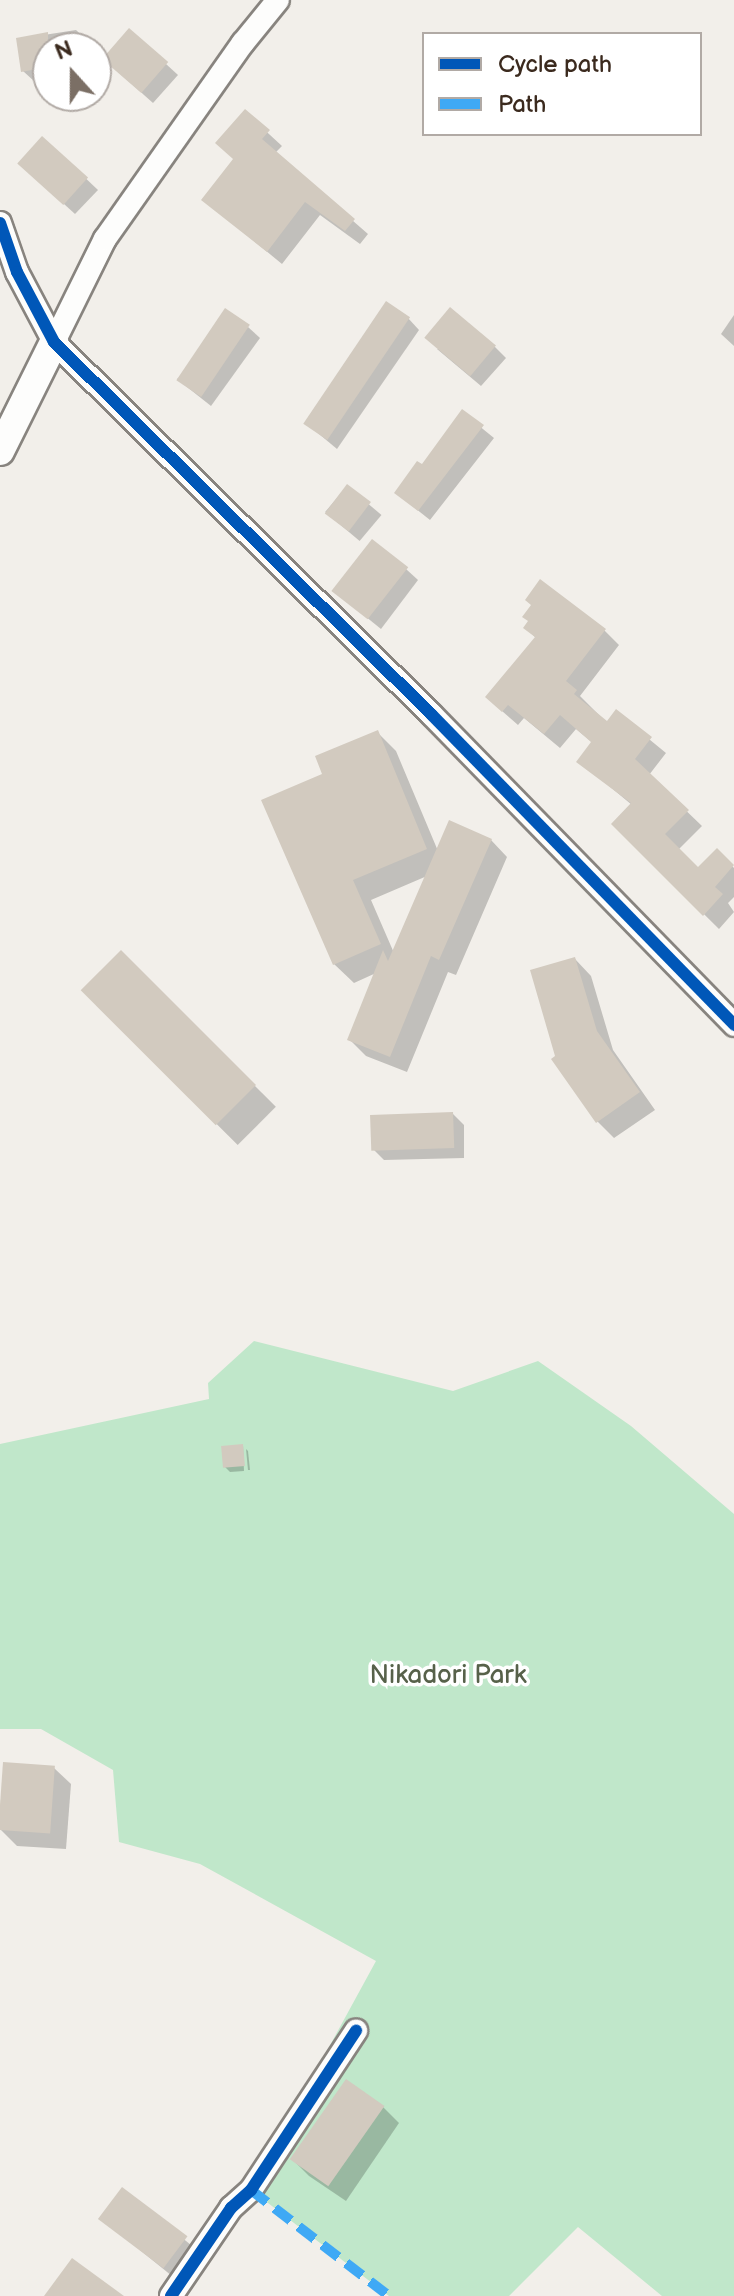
<!DOCTYPE html>
<style>
body{margin:0}
#map{position:relative;width:734px;height:2296px;overflow:hidden;background:#f2efea;font-family:"Balsamiq Sans",sans-serif}
div>[style]{position:absolute}
.green>*{inset:0;background:#c0e7ca}
.shadow>*{inset:0;background:#0003;transform-origin:0 0}
.building>*{inset:0;background:#d2cabf;transform-origin:0 0}
.roads{filter:drop-shadow(2px 0 #88847f) drop-shadow(-2px 0 #88847f) drop-shadow(0 2px #88847f) drop-shadow(0 -2px #88847f)}
.minor>*{height:22px;margin:-11px;padding:0 11px;transform-origin:11px;border-radius:11px;background:#fdfdfc}
.tertiary>*{height:28px;margin:-14px;padding:0 14px;transform-origin:14px;border-radius:14px;background:#fdfdfc}
.quiet>*{height:10px;margin-top:-5px;transform-origin:0;background:repeating-linear-gradient(90deg,#3fa9f5 0 20px,transparent 0 30px)}
.cycleway>*{height:12px;margin:-6px;padding:0 6px;transform-origin:6px;border-radius:6px;background:#0057b8}
span{translate:-50% -50%;white-space:nowrap;text-align:center;line-height:1.15;-webkit-text-stroke:7px #fff;paint-order:stroke}
.park-label{font-size:26px;color:#57614a}
.legend{position:absolute;left:422px;top:32px;width:280px;height:104px;box-sizing:border-box;background:#fff;border:2px solid #b1aaa5;margin:0;padding:10px 14px;list-style:none;font-size:24px;color:#3b2a1e}
.legend li{display:flex;align-items:center;gap:16px;height:40px}
.legend b{width:40px;border:2px solid #b1aaa5}
.north{position:absolute;left:32px;top:32px;width:80px;height:80px;box-sizing:border-box;background:#fff;border:2px solid #b1aaa5;border-radius:50%;rotate:339deg;font-size:22px;font-weight:700;line-height:32px;text-align:center;color:#3b2a1e}
.north::after{content:'';display:block;margin:auto;width:28px;height:36px;background:#7b6f65;clip-path:polygon(50% 0,100% 100%,50% 72%,0 100%)}
</style>
<div id="map">
<div class="green">
<div style="clip-path:polygon(254px 1341px,453px 1391px,538px 1361px,631px 1426px,734px 1514px,734px 2296px,662px 2296px,578px 2227px,509px 2296px,389px 2296px,251px 2190px,376px 1961px,200px 1864px,119px 1842px,113px 1770px,41px 1729px,0 1729px,0 1444px,209px 1399px,208px 1383px)"></div>
</div>
<div class="shadow">
<div style="clip-path:polygon(76px 30px,88px 41px,89px 48px,48px 48px,48px 80px,35px 82px,23px 71px,18px 39px)"></div>
<div style="clip-path:polygon(129px 30px,178px 75px,153px 103px,116px 70px)"></div>
<div style="clip-path:polygon(245px 112px,282px 146px,275px 153px,368px 234px,360px 244px,320px 215px,282px 264px,204px 200px,235px 160px)"></div>
<div style="clip-path:polygon(43px 138px,98px 190px,75px 214px,31px 174px)"></div>
<div style="clip-path:polygon(734px 315px,734px 346px,721px 334px)"></div>
<div style="clip-path:polygon(408px 318px,419px 330px,337px 449px,307px 424px)"></div>
<div style="clip-path:polygon(248px 327px,260px 338px,211px 406px,177px 379px)"></div>
<div style="clip-path:polygon(495px 347px,506px 358px,481px 386px,437px 349px)"></div>
<div style="clip-path:polygon(462px 412px,494px 438px,430px 520px,396px 493px,422px 466px)"></div>
<div style="left:347px;top:486px;width:45px;height:34px;rotate:40deg"></div>
<div style="clip-path:polygon(406px 569px,418px 580px,381px 629px,334px 591px)"></div>
<div style="clip-path:polygon(526px 628px,604px 630px,619px 645px,580px 696px,608px 724px,616px 712px,666px 753px,649px 775px,702px 826px,678px 850px,698px 870px,717px 851px,734px 868px,734px 897px,728px 903px,734px 912px,719px 929px,613px 824px,632px 805px,579px 761px,593px 743px,576px 729px,560px 748px,524px 718px,518px 725px,502px 711px,537px 639px)"></div>
<div style="clip-path:polygon(evenodd,377px 732px,396px 751px,438px 851px,491px 840px,507px 857px,456px 975px,448px 972px,407px 1072px,366px 1056px,349px 1039px,376px 973px,354px 983px,334px 964px,325px 775px,377px 732px,427px 876px,394px 953px,371px 900px,427px 876px)"></div>
<div style="left:121px;top:952px;width:219px;height:54px;rotate:45deg"></div>
<div style="clip-path:polygon(575px 959px,591px 976px,613px 1050px,655px 1110px,614px 1138px,597px 1121px,558px 1057px)"></div>
<div style="clip-path:polygon(453px 1114px,464px 1125px,464px 1158px,384px 1160px,373px 1149px)"></div>
<div style="clip-path:polygon(243px 1446px,244px 1471px,230px 1472px,225px 1467px)"></div>
<div style="clip-path:polygon(246px 1449px,248px 1451px,250px 1470px,248px 1470px)"></div>
<div style="clip-path:polygon(54px 1768px,71px 1784px,66px 1849px,17px 1846px,0 1829px)"></div>
<div style="clip-path:polygon(383px 2107px,399px 2123px,346px 2201px,309px 2176px,293px 2160px)"></div>
<div style="left:123px;top:2190px;width:103px;height:36px;rotate:39deg"></div>
</div>
<div class="building">
<div style="left:129px;top:28px;width:52px;height:41px;rotate:41deg"></div>
<div style="clip-path:polygon(48px 32px,48px 67px,21px 72px,16px 38px)"></div>
<div style="clip-path:polygon(245px 109px,270px 130px,262px 139px,355px 219px,345px 231px,305px 202px,267px 252px,201px 200px,233px 159px,215px 143px)"></div>
<div style="left:42px;top:136px;width:62px;height:37px;rotate:42deg"></div>
<div style="left:386px;top:301px;width:29px;height:148px;rotate:34deg"></div>
<div style="left:450px;top:307px;width:60px;height:40px;rotate:40deg"></div>
<div style="left:225px;top:308px;width:30px;height:87px;rotate:34deg"></div>
<div style="clip-path:polygon(462px 409px,484px 425px,418px 511px,394px 493px,417px 461px,422px 464px)"></div>
<div style="left:347px;top:484px;width:30px;height:37px;rotate:37deg"></div>
<div style="left:372px;top:539px;width:46px;height:66px;rotate:38deg"></div>
<div style="clip-path:polygon(540px 579px,606px 629px,566px 681px,577px 690px,574px 694px,607px 721px,616px 709px,652px 737px,635px 759px,689px 810px,665px 834px,698px 867px,717px 848px,734px 865px,715px 887px,723px 894px,703px 916px,611px 824px,631px 803px,576px 762px,591px 742px,560px 715px,544px 734px,508px 705px,502px 712px,485px 697px,535px 637px,523px 628px,528px 621px,522px 617px,531px 605px,525px 600px)"></div>
<div style="clip-path:polygon(378px 730px,427px 849px,353px 880px,381px 944px,333px 965px,261px 800px,322px 774px,315px 756px)"></div>
<div style="clip-path:polygon(449px 820px,492px 839px,439px 960px,431px 956px,390px 1057px,347px 1040px,383px 950px,388px 961px)"></div>
<div style="left:121px;top:950px;width:191px;height:57px;rotate:45deg"></div>
<div style="clip-path:polygon(575px 957px,597px 1031px,640px 1092px,596px 1123px,551px 1059px,555px 1056px,530px 970px)"></div>
<div style="left:453px;top:1112px;width:36px;height:83px;rotate:88deg"></div>
<div style="left:243px;top:1444px;width:22px;height:22px;rotate:85deg"></div>
<div style="left:3px;top:1762px;width:52px;height:68px;rotate:4deg"></div>
<div style="left:346px;top:2079px;width:47px;height:98px;rotate:35deg"></div>
<div style="left:122px;top:2187px;width:82px;height:40px;rotate:37deg"></div>
<div style="clip-path:polygon(72px 2258px,124px 2296px,44px 2296px)"></div>
</div>
<div class="roads">
<div class="minor">
<div style="left:0;top:223px;width:52px;rotate:70.9deg"></div>
<div style="left:17px;top:272px;width:79px;rotate:62.1deg"></div>
<div style="left:54px;top:342px;width:531px;rotate:44.62deg"></div>
<div style="left:432px;top:715px;width:433px;rotate:45.7deg"></div>
<div style="left:54px;top:342px;width:115px;rotate:-63.7deg"></div>
<div style="left:105px;top:239px;width:240px;rotate:-54.9deg"></div>
<div style="left:243px;top:43px;width:55px;rotate:-50.9deg"></div>
<div style="left:171px;top:2296px;width:107px;rotate:-55.7deg"></div>
<div style="left:231px;top:2208px;width:27px;rotate:-42deg"></div>
<div style="left:251px;top:2190px;width:191px;rotate:-56.6deg"></div>
</div>
<div class="tertiary">
<div style="left:0;top:451px;width:122px;rotate:-63.6deg"></div>
</div>
</div>
<div class="quiet">
<div style="left:251px;top:2190px;width:174px;rotate:37.5deg"></div>
</div>
<div class="cycleway">
<div style="left:0;top:223px;width:52px;rotate:70.9deg"></div>
<div style="left:17px;top:272px;width:79px;rotate:62.1deg"></div>
<div style="left:54px;top:342px;width:531px;rotate:44.62deg"></div>
<div style="left:432px;top:715px;width:433px;rotate:45.7deg"></div>
<div style="left:171px;top:2296px;width:107px;rotate:-55.7deg"></div>
<div style="left:231px;top:2208px;width:27px;rotate:-42deg"></div>
<div style="left:251px;top:2190px;width:191px;rotate:-56.6deg"></div>
</div>
<div class="park-label">
<span style="left:448px;top:1676px">Nikadori Park</span>
</div>
<ul class="legend">
<li><b style="height:10px;background:#0057b8"></b>Cycle path</li>
<li><b style="height:10px;background:#3fa9f5"></b>Path</li>
</ul>
<div class="north">N</div>
</div>
